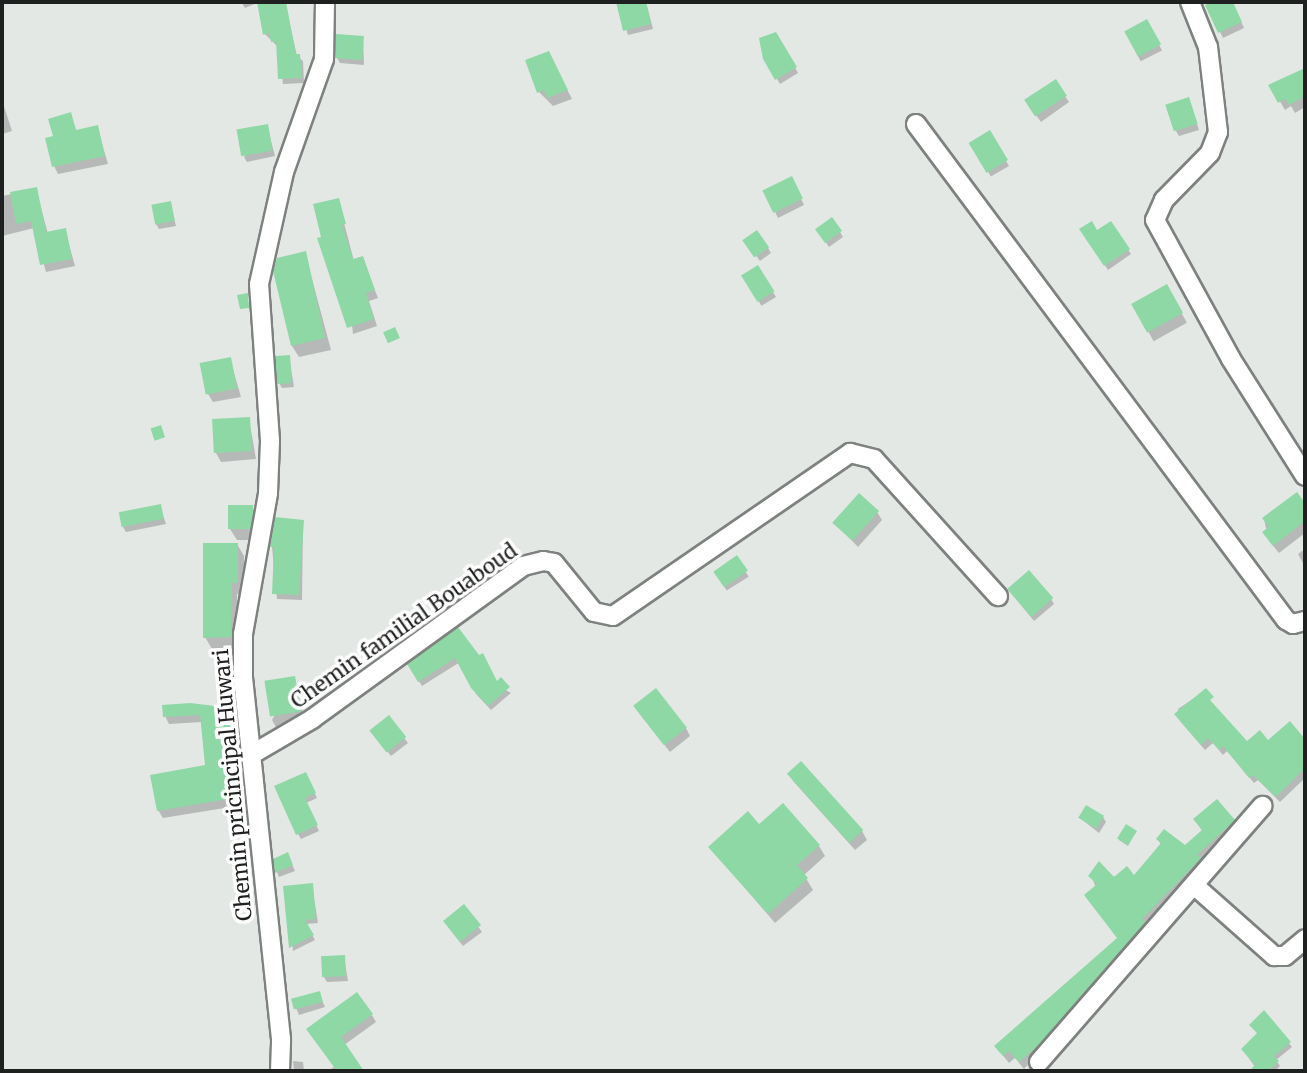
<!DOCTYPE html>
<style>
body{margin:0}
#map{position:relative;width:1307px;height:1073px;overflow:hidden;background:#e4e8e5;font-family:Merriweather,serif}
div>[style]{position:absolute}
.shadow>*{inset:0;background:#0003;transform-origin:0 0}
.building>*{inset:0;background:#8ed8a6;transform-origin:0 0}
.roads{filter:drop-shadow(2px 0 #7e827f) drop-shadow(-2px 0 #7e827f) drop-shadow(0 2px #7e827f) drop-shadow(0 -2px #7e827f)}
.minor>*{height:18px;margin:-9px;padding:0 9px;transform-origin:9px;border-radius:9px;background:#fff}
span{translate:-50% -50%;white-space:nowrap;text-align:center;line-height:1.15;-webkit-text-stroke:7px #fff;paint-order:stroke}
.street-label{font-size:21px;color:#1f2120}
.frame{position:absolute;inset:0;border:4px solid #1f2120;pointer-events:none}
</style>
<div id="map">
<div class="shadow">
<div style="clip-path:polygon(241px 2px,260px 2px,245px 8px)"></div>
<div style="clip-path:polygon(618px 2px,646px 2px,653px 29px,628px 35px)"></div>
<div style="clip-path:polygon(1215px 2px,1232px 2px,1244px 28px,1223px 38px,1207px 5px)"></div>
<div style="clip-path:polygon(285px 4px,297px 56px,303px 61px,304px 83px,283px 84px,278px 47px,265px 34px)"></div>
<div style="left:1147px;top:21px;width:33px;height:24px;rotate:63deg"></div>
<div style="clip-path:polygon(776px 34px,798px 73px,780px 84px,777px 79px)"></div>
<div style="clip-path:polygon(363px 37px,364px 65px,340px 63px,337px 58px)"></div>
<div style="clip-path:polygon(553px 62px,572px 99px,553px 106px,539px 92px)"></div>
<div style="clip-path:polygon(1305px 70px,1305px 107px,1295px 113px,1291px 106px,1285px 110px,1271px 86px)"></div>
<div style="clip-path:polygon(1055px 82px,1069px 102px,1041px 122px,1030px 107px)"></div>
<div style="clip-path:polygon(1189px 99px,1199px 130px,1179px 136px,1176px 131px)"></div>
<div style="clip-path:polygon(2px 100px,12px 131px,2px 134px)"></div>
<div style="clip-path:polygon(70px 115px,77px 132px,97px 127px,108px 164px,58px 174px,54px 166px,56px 137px)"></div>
<div style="clip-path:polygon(267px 126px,275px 156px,247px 162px,244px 157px)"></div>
<div style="left:990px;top:133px;width:38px;height:21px;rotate:60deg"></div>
<div style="clip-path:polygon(794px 183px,804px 205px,778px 218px,765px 191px)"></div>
<div style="clip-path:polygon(36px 189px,48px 234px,65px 230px,75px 266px,46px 272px,34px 228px,2px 236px,2px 196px)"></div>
<div style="clip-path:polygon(338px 200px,354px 261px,362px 258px,378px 298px,369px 301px,377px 326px,353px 334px)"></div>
<div style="clip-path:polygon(170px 203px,176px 226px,159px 229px,156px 224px)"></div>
<div style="clip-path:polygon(1110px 223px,1131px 254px,1108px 270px,1082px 229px,1096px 232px)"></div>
<div style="clip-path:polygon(840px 232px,843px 237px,829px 247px,820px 234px)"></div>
<div style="clip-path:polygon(749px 246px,768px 248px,771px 253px,760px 261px)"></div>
<div style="clip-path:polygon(305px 253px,331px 350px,299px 357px,292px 346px)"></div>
<div style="left:758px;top:267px;width:35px;height:17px;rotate:59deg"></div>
<div style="left:1167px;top:287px;width:41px;height:38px;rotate:61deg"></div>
<div style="clip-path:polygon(289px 356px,294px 387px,282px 388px,279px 383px)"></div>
<div style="clip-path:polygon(230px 359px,241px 397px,213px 402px,208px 394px)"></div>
<div style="clip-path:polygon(249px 419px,256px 459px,221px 462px,216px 453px)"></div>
<div style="clip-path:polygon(1297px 494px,1305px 506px,1305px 533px,1279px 553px,1269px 541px,1264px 519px)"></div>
<div style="clip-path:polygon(160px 506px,166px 524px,126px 532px,123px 527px)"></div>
<div style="clip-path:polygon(252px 507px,259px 518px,256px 540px,237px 540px,230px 529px)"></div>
<div style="clip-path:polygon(877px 512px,882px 520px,858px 547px,834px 522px)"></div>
<div style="clip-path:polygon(303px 522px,302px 600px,277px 599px,272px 547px)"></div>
<div style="clip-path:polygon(237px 544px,244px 556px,244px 594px,237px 594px,237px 648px,212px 649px,205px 637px)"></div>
<div style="clip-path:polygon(1305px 549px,1305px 567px,1298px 554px)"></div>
<div style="left:737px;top:558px;width:22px;height:26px;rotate:58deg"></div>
<div style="clip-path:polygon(1012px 594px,1051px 599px,1054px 604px,1034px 621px)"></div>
<div style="clip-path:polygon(458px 629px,496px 684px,511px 693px,491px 710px,476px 694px,460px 662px,422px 686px,409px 665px)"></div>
<div style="clip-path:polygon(295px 678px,305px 721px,277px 729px,272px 720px)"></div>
<div style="clip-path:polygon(1206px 690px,1213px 706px,1247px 743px,1268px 742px,1290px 724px,1305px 742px,1305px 778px,1280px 802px,1258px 780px,1254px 783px,1227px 751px,1223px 755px,1213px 743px,1205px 750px,1180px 721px,1178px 709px)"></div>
<div style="clip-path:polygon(231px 710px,243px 805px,163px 818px,158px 810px,207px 767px,202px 722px,169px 724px,165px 716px)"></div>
<div style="clip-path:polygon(640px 714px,686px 728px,690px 736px,670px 752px)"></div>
<div style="clip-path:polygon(388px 717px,408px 743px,391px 756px,374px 735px)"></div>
<div style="clip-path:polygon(801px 763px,862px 831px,867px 840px,855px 850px,794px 782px,789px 774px)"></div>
<div style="clip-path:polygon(308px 779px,317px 798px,306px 803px,319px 831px,301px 839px,298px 834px)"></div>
<div style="clip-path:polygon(1103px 817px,1106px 822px,1099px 833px,1080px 818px)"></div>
<div style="clip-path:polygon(1195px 820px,1233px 821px,1238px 829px,1024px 1069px,1015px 1058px,1009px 1063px,996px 1047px,1119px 939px,1091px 876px,1135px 877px,1161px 845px,1158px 839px,1185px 848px,1203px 832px)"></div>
<div style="clip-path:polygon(759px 826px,819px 846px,825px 856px,804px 875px,813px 890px,775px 923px,710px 847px)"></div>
<div style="clip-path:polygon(1135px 832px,1128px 846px,1119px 840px)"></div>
<div style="clip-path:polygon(290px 860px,295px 871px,279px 877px,277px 872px)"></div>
<div style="clip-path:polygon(312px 885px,318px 923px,306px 924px,315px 940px,293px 951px,285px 888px)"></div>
<div style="clip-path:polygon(464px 907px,482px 932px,463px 946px,448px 927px)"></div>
<div style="clip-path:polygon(344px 957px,348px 981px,327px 982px,324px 977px)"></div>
<div style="clip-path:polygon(319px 994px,325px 1007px,299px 1015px,293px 1001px)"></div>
<div style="clip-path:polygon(1264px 1013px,1292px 1047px,1276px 1060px,1280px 1066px,1275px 1071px,1258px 1071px,1245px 1053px,1259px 1034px)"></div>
<div style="clip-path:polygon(372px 1015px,376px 1022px,344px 1045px,362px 1071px,328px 1071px,334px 1067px,313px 1037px)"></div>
<div style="clip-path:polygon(293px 1061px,303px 1062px,304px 1071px,294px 1071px)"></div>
</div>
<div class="building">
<div style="clip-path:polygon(257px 2px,286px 2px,296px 54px,300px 54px,302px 78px,278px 79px,276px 41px,271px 42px,269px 33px,263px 35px)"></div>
<div style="clip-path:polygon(616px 2px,646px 2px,651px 24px,623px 31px)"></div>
<div style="clip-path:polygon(1211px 2px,1233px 2px,1242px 22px,1218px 33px,1205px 5px)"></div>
<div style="left:1147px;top:19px;width:29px;height:26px;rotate:61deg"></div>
<div style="clip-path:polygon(776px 32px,797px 67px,775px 80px,763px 59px,759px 38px)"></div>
<div style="left:336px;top:34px;width:28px;height:24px;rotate:4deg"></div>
<div style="clip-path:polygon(549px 51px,568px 90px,547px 98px,544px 90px,537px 93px,525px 60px)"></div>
<div style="clip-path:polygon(1305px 68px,1305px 96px,1289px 105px,1285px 99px,1278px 103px,1268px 85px)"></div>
<div style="left:1056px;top:79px;width:20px;height:38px;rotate:57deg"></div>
<div style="left:1189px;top:97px;width:28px;height:25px;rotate:72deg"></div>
<div style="clip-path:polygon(71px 112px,76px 130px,98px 125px,105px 156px,52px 167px,45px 138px,53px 136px,48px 119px)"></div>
<div style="left:268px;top:124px;width:27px;height:32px;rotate:80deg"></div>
<div style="left:990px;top:130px;width:35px;height:25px;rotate:59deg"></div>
<div style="left:792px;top:176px;width:25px;height:33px;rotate:64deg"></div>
<div style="clip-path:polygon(37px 187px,46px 232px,66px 228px,72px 259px,40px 265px,31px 221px,16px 224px,10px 192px)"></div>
<div style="clip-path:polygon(339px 198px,346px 224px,342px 225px,353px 259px,363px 256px,375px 290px,366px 293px,374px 319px,347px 328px,317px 238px,321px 237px,313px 204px)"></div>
<div style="left:171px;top:201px;width:20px;height:20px;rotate:79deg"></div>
<div style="left:832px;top:217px;width:17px;height:21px;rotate:54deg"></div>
<div style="clip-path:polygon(1092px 221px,1097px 230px,1111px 221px,1130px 249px,1104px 266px,1079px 229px)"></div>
<div style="left:757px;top:230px;width:21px;height:18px;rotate:55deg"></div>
<div style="clip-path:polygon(306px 251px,325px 338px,291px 346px,273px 271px,277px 258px)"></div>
<div style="left:758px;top:265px;width:31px;height:20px;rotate:58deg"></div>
<div style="left:1167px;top:284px;width:33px;height:41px;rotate:61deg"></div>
<div style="clip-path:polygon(248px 293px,249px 308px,240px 309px,237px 295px)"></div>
<div style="left:395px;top:327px;width:12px;height:13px;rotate:66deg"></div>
<div style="left:290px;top:355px;width:28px;height:15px;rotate:86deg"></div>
<div style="left:231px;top:357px;width:32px;height:32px;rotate:79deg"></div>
<div style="left:250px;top:417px;width:34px;height:38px;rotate:87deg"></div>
<div style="left:161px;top:425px;width:13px;height:11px;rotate:72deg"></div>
<div style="clip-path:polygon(1297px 492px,1305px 503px,1305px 521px,1273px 546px,1262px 532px,1269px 527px,1262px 518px)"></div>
<div style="left:859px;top:493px;width:27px;height:40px;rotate:42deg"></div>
<div style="left:161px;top:504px;width:15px;height:43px;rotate:79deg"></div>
<div style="left:228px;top:505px;width:25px;height:24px"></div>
<div style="clip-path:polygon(275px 517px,304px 520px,299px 595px,272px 594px,274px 547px,270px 547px)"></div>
<div style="clip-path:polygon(203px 543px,238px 543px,238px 583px,232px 583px,231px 637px,203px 638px)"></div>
<div style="left:737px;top:555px;width:19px;height:29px;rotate:55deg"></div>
<div style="left:1029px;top:570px;width:37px;height:29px;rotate:49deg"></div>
<div style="clip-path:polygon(458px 627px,479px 655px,483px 653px,497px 681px,501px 677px,510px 687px,488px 706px,471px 688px,455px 658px,418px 682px,407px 664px)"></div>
<div style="left:295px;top:676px;width:36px;height:31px;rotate:81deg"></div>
<div style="left:656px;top:688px;width:50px;height:29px;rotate:52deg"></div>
<div style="clip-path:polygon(1206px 688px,1214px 697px,1210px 700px,1247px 741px,1260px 730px,1268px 740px,1290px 721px,1305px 739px,1305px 768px,1276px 797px,1253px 775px,1249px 778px,1223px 746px,1219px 750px,1208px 738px,1201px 745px,1174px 714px)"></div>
<div style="clip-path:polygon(190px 703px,232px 708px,235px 712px,240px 797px,157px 811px,150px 775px,205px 765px,200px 715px,163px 717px,162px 705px)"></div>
<div style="left:389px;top:715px;width:28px;height:25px;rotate:52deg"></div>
<div style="left:801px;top:761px;width:93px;height:19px;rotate:48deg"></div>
<div style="clip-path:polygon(306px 772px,316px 793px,305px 798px,318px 825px,296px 835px,274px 786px)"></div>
<div style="clip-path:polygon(1217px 799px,1235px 820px,1197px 855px,1201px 858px,1142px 919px,1145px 922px,1041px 1043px,1019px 1062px,1009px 1051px,1003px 1056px,994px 1046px,1117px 938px,1084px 895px,1097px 884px,1088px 876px,1099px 861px,1114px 877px,1127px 866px,1134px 875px,1161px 843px,1156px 839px,1164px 829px,1185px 845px,1202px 830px,1193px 819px)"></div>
<div style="clip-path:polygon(783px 803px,820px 845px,797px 865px,808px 878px,768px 914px,708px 847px,748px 811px,759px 824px)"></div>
<div style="left:1086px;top:805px;width:21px;height:15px;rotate:31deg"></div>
<div style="left:1126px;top:824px;width:13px;height:17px;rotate:32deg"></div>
<div style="clip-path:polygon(288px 852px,293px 865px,275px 873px,273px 859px)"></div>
<div style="clip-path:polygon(313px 883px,316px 919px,305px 920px,314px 935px,289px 948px,283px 886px)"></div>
<div style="left:464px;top:904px;width:27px;height:27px;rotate:51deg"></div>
<div style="left:345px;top:955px;width:21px;height:24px;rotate:87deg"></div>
<div style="left:320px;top:991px;width:11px;height:30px;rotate:75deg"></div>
<div style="clip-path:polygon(357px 992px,373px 1014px,341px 1037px,364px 1071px,337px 1071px,306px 1029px)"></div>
<div style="clip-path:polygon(1264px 1010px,1291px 1042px,1274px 1056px,1279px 1061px,1268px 1071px,1249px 1071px,1255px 1065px,1241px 1049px,1257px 1033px,1249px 1025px)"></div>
</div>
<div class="roads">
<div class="minor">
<div style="left:1190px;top:2px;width:48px;rotate:68.2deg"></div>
<div style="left:1208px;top:47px;width:86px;rotate:83.3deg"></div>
<div style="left:1218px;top:132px;width:22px;rotate:111deg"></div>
<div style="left:1210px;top:153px;width:66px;rotate:134.4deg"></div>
<div style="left:1164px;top:200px;width:22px;rotate:114deg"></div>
<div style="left:1155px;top:220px;width:158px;rotate:61.3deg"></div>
<div style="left:1231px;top:359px;width:138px;rotate:57.7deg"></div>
<div style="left:916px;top:124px;width:619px;rotate:53.28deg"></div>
<div style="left:1286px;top:620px;width:8px;rotate:30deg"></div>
<div style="left:1293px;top:624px;width:12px;rotate:-14deg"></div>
<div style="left:251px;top:755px;width:71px;rotate:-30.5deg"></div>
<div style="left:312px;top:719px;width:261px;rotate:-35.9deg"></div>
<div style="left:523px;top:566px;width:21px;rotate:-14deg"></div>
<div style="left:543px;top:561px;width:11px;rotate:10deg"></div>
<div style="left:554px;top:563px;width:63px;rotate:50.8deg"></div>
<div style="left:594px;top:612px;width:19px;rotate:12deg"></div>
<div style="left:613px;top:616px;width:288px;rotate:-34.5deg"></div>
<div style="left:850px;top:453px;width:25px;rotate:14deg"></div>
<div style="left:874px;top:459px;width:185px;rotate:47.9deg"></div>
<div style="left:1195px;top:886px;width:106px;rotate:41.5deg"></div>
<div style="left:1274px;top:956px;width:11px"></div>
<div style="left:1285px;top:956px;width:26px;rotate:-40deg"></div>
<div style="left:1039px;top:1062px;width:340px;rotate:-48.9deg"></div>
<div style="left:280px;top:1071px;width:32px;rotate:-88deg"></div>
<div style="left:281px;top:1039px;width:361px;rotate:-96deg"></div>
<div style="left:243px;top:680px;width:46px;rotate:-90deg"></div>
<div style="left:243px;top:634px;width:143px;rotate:-79.9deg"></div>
<div style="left:268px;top:493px;width:52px;rotate:-87.8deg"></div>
<div style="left:270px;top:441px;width:157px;rotate:-94deg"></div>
<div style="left:259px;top:284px;width:115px;rotate:-77.4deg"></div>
<div style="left:284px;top:172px;width:120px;rotate:-70.5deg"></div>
<div style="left:324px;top:59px;width:57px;rotate:-89deg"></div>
</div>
</div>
<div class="street-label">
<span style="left:404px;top:626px;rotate:-35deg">Chemin familial Bouaboud</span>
<span style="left:233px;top:785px;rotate:-95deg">Chemin pricincipal Huwari</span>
</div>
<div class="frame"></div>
</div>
